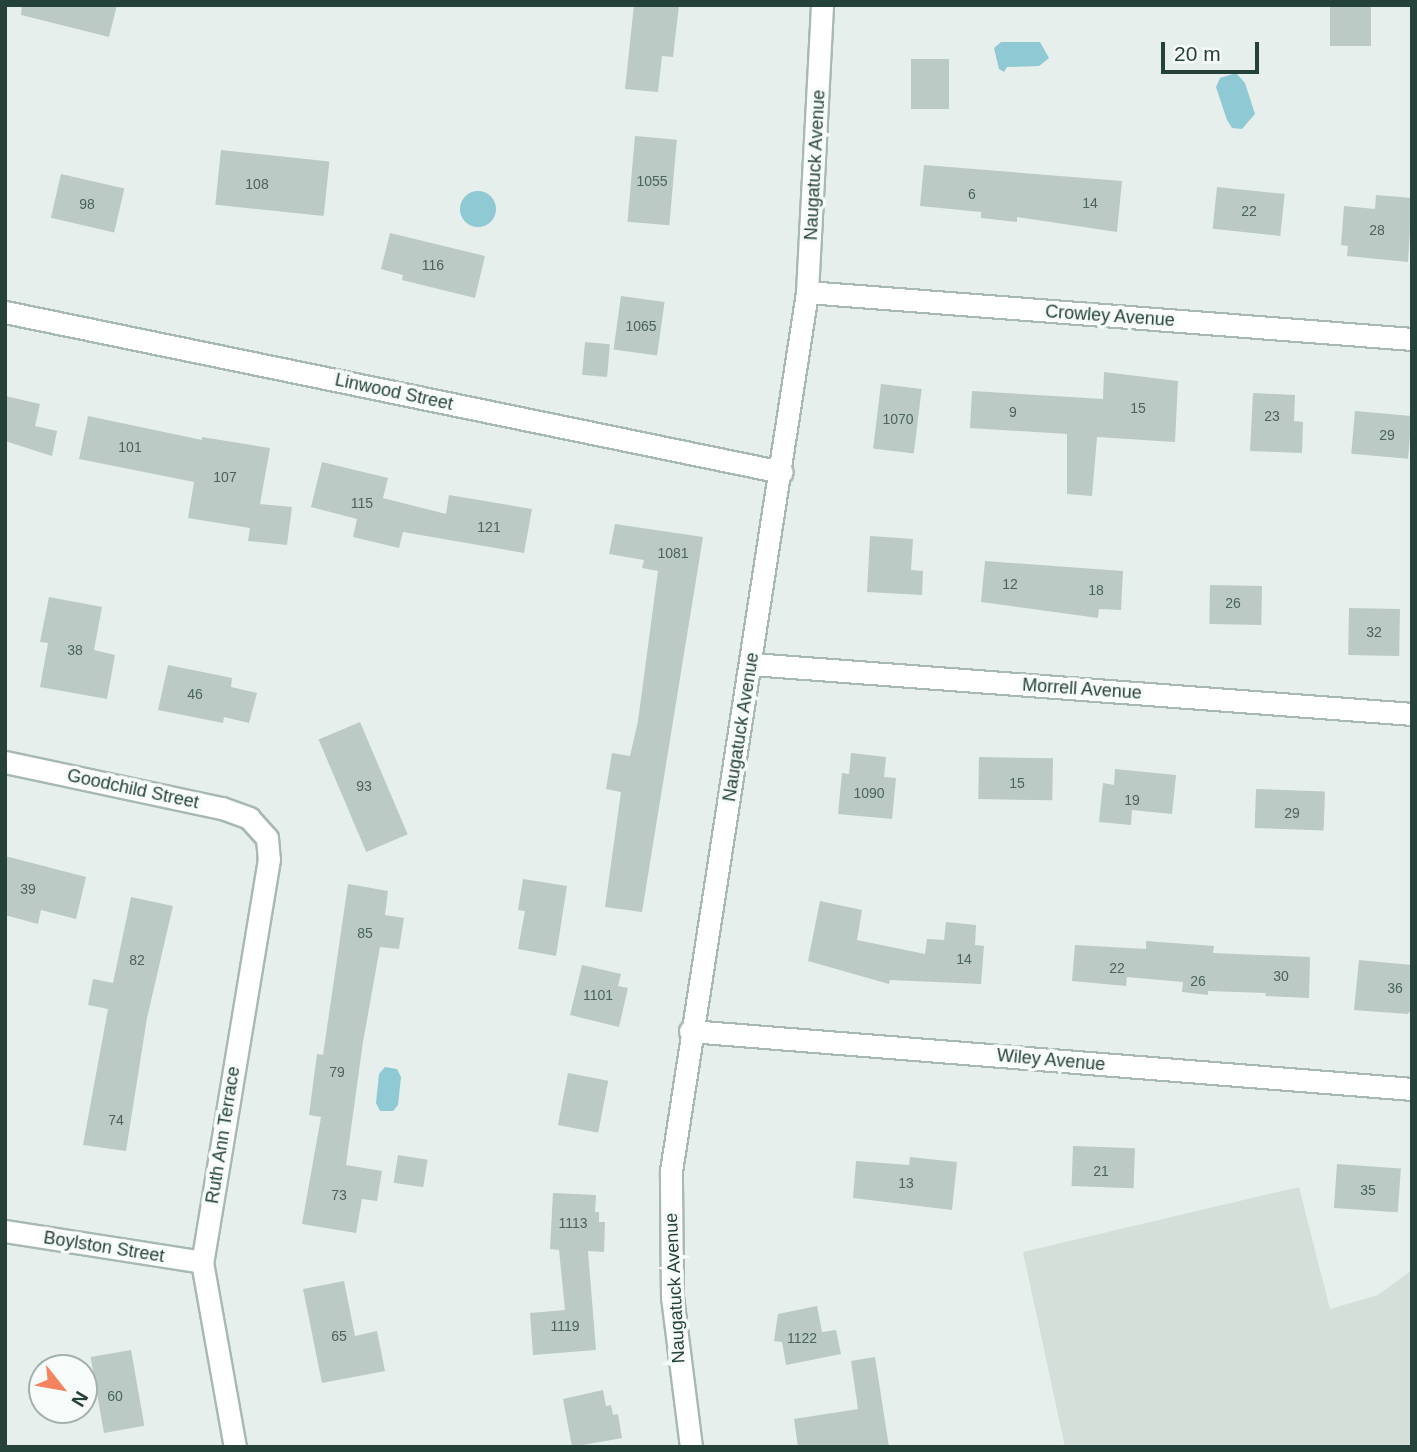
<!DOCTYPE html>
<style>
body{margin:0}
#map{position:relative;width:1417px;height:1452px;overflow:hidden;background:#e6efeb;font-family:Arial,sans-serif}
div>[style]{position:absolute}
.built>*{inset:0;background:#d4dfda}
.water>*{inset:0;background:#8ec9d4}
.round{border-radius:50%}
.building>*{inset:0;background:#bbcac4;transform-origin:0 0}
.roads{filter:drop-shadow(2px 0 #a8b8b2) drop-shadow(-2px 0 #a8b8b2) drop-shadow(0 2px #a8b8b2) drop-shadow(0 -2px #a8b8b2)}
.street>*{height:21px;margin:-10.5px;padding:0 10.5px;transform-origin:10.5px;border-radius:10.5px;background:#fff}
.secondary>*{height:21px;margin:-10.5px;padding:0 10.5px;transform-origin:10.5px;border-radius:10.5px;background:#fff}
span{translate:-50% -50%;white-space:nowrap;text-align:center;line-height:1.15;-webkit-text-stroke:7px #f7fbf9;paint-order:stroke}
.number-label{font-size:14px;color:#4a645c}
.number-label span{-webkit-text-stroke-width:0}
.street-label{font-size:18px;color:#24423a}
.frame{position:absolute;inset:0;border:7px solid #24423a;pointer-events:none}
.north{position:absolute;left:28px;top:1354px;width:70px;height:70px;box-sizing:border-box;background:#f7fbf9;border:2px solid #a3b1ad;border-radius:50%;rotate:121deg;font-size:19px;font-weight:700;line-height:28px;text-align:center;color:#24423a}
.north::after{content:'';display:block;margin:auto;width:24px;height:32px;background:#f4845f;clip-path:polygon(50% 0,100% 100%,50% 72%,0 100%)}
.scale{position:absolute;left:1161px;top:42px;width:98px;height:32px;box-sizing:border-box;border:4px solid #24423a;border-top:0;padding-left:9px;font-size:21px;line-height:24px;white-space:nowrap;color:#24423a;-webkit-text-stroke:5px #f7fbf9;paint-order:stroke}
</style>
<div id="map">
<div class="built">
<div style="clip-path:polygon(1299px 1187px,1330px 1309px,1378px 1295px,1412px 1270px,1412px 1447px,1065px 1447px,1023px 1252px)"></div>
</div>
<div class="water">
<div style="clip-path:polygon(1001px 42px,1040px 42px,1049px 58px,1039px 66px,1007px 67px,1004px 72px,999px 69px,994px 48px)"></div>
<div style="clip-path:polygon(1236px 73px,1245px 83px,1255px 114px,1242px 129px,1232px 128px,1227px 120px,1216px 87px,1220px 78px)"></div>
<div class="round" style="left:460px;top:191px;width:36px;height:36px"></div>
<div style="clip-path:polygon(385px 1067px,397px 1069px,401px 1077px,398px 1105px,393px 1111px,380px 1111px,376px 1103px,379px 1074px)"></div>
</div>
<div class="building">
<div style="clip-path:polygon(22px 5px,117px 5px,109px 37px,21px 15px)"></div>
<div style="clip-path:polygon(634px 5px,679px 5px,673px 57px,662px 56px,658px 92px,625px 89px)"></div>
<div style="left:1330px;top:5px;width:41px;height:41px"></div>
<div style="left:911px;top:59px;width:38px;height:50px"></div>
<div style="left:635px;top:136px;width:42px;height:86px;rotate:5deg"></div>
<div style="left:221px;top:150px;width:109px;height:55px;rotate:6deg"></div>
<div style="clip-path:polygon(924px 165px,1122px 181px,1117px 232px,1017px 217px,1017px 222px,981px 218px,981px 212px,920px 206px)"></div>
<div style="left:61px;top:174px;width:65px;height:45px;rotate:13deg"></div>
<div style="left:1217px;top:187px;width:68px;height:42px;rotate:6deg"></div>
<div style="clip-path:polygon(1376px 195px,1412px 198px,1408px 262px,1347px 256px,1348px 246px,1341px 245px,1344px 206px,1375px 209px)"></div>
<div style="clip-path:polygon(390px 233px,485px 256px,475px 298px,402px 280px,403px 275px,381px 269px)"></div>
<div style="left:621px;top:296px;width:44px;height:54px;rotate:8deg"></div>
<div style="left:585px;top:342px;width:25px;height:33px;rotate:5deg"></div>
<div style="clip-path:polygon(1104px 372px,1178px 381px,1175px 442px,1097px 437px,1092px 496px,1067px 494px,1067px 434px,970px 428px,972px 391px,1103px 399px)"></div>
<div style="left:881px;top:384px;width:41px;height:65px;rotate:7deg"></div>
<div style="clip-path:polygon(1253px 393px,1295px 395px,1294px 421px,1303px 422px,1302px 453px,1250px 451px)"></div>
<div style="clip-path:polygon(5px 396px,40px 404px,35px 426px,57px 431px,52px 456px,5px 441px)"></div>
<div style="left:1355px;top:411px;width:57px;height:43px;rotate:5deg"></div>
<div style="clip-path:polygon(88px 416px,202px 440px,202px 437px,270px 448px,260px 504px,292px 507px,287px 545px,248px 541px,250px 528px,188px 518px,194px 482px,79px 459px)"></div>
<div style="clip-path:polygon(322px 462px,388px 478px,383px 498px,446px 514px,449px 495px,532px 509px,524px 553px,403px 532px,399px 548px,353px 537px,357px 519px,311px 507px)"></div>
<div style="clip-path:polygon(615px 524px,703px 537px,642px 912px,605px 907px,621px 792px,606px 789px,612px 753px,630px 756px,638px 721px,658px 571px,642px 568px,644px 560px,609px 554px)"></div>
<div style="clip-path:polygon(870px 536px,913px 539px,911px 570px,923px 571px,922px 595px,867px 592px)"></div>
<div style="clip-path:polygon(985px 561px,1123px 571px,1121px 610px,1099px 609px,1098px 618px,981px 602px)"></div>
<div style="left:1210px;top:585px;width:52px;height:39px;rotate:1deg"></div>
<div style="clip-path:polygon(49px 597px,102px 607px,94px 650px,115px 655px,107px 699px,40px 687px,48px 643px,40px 642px)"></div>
<div style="left:1349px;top:608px;width:51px;height:47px;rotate:1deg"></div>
<div style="clip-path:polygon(168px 665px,232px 678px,231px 687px,257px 693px,249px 723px,224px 717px,223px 723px,158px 710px)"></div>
<div style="left:360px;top:722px;width:122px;height:45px;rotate:67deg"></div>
<div style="clip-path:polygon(851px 753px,886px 757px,884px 777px,896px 778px,892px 819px,838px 814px,842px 773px,849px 774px)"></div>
<div style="left:979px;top:757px;width:74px;height:42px;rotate:1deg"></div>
<div style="clip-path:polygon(1115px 769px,1176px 775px,1172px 814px,1132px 810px,1131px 825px,1099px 822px,1103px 783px,1114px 785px)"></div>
<div style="left:1256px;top:789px;width:69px;height:39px;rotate:2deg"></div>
<div style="clip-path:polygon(5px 856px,86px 877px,76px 919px,41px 910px,38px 924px,5px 915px)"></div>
<div style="clip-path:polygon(523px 879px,567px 886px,556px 956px,518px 949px,525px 911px,518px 910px)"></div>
<div style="clip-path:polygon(348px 884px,388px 891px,385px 915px,404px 918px,399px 949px,380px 947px,363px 1042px,346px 1165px,382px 1171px,377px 1201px,362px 1199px,356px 1233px,302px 1224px,321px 1117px,309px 1115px,317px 1054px,323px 1055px)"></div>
<div style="clip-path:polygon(131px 897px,173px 906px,147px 1018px,126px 1151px,83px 1145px,108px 1009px,88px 1005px,93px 979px,113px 983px)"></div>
<div style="clip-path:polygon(820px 901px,862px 910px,857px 940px,925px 954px,927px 939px,944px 940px,946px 922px,976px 925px,975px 945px,984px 946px,981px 984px,890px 980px,889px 984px,808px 961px)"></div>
<div style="clip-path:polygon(1146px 941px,1214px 946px,1213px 953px,1310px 957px,1309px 998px,1265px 996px,1266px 993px,1208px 991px,1208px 995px,1182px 992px,1183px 982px,1127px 977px,1126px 986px,1072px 981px,1075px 945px,1146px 949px)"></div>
<div style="clip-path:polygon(1359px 960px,1412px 965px,1412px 1009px,1408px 1014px,1354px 1010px)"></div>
<div style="clip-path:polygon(582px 965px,621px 974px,618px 986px,628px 988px,619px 1027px,570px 1015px)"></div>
<div style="left:568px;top:1073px;width:41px;height:53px;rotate:11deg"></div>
<div style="left:1073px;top:1146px;width:62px;height:40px;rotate:2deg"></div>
<div style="left:398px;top:1155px;width:30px;height:28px;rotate:9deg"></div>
<div style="clip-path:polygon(910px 1157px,957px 1162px,952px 1210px,853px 1198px,856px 1161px,909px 1165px)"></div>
<div style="left:1337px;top:1164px;width:64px;height:44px;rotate:4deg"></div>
<div style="clip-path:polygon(553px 1193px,596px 1195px,595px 1212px,599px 1212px,599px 1222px,605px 1222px,604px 1252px,588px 1251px,596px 1350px,533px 1355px,530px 1313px,565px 1310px,559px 1250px,550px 1249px)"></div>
<div style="clip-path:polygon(344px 1281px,355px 1336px,377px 1331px,385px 1371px,322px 1383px,303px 1289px)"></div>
<div style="clip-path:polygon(817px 1306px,822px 1332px,836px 1330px,841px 1354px,786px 1365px,782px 1342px,774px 1341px,778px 1314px)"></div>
<div style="left:131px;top:1350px;width:77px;height:41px;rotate:80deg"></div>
<div style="clip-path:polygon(875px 1357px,889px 1447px,798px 1447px,794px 1419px,858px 1409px,851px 1361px)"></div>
<div style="clip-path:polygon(603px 1390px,606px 1406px,611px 1405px,613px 1415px,618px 1414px,622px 1438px,572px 1447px,563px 1399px)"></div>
</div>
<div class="roads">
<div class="street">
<div style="left:807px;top:292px;width:607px;rotate:4.44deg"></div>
<div style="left:5px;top:312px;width:793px;rotate:11.64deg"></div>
<div style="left:752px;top:664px;width:662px;rotate:4.33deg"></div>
<div style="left:5px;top:762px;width:222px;rotate:12deg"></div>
<div style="left:222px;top:808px;width:29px;rotate:20deg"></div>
<div style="left:249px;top:818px;width:27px;rotate:48deg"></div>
<div style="left:267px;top:838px;width:21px;rotate:85deg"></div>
<div style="left:269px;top:859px;width:409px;rotate:99.4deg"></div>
<div style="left:202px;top:1262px;width:188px;rotate:79.9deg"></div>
<div style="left:690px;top:1031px;width:724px;rotate:4.59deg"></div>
<div style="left:5px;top:1231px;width:199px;rotate:8.9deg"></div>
</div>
<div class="secondary">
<div style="left:691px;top:1447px;width:151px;rotate:-97.2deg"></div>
<div style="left:672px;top:1297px;width:126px;rotate:-90.5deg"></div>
<div style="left:671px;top:1171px;width:889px;rotate:-81.2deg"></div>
<div style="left:807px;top:292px;width:287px;rotate:-87deg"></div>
</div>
</div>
<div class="number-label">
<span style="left:652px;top:181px">1055</span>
<span style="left:257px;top:184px">108</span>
<span style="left:972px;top:194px">6</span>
<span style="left:1090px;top:203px">14</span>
<span style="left:87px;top:204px">98</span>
<span style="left:1249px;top:211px">22</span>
<span style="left:1377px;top:230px">28</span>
<span style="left:433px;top:265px">116</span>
<span style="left:641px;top:326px">1065</span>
<span style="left:1138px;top:408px">15</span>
<span style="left:1013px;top:412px">9</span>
<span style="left:1272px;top:416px">23</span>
<span style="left:898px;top:419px">1070</span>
<span style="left:1387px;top:435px">29</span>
<span style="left:130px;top:447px">101</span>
<span style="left:225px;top:477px">107</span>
<span style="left:362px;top:503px">115</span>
<span style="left:489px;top:527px">121</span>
<span style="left:673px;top:553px">1081</span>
<span style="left:1010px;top:584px">12</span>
<span style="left:1096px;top:590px">18</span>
<span style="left:1233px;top:603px">26</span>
<span style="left:1374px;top:632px">32</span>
<span style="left:75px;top:650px">38</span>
<span style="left:195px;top:694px">46</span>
<span style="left:1017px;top:783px">15</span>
<span style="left:364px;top:786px">93</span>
<span style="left:869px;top:793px">1090</span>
<span style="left:1132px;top:800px">19</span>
<span style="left:1292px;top:813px">29</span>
<span style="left:28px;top:889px">39</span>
<span style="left:365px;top:933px">85</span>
<span style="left:964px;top:959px">14</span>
<span style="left:137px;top:960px">82</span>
<span style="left:1117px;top:968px">22</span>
<span style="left:1281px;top:976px">30</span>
<span style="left:1198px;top:981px">26</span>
<span style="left:1395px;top:988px">36</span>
<span style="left:598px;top:995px">1101</span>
<span style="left:337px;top:1072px">79</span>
<span style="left:116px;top:1120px">74</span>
<span style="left:1101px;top:1171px">21</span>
<span style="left:906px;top:1183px">13</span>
<span style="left:1368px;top:1190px">35</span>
<span style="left:339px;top:1195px">73</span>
<span style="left:573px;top:1223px">1113</span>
<span style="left:565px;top:1326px">1119</span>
<span style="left:339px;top:1336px">65</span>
<span style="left:802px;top:1338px">1122</span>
<span style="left:115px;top:1396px">60</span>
</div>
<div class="street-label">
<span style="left:815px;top:165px;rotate:-87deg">Naugatuck Avenue</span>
<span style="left:1110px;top:316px;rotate:4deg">Crowley Avenue</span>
<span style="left:394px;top:392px;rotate:12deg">Linwood Street</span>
<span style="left:1082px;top:689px;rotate:4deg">Morrell Avenue</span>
<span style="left:741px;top:727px;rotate:-81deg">Naugatuck Avenue</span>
<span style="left:133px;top:789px;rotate:12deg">Goodchild Street</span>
<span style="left:1051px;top:1060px;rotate:5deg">Wiley Avenue</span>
<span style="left:223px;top:1135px;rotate:-81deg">Ruth Ann Terrace</span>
<span style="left:104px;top:1247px;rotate:9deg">Boylston Street</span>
<span style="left:675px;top:1288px;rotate:-93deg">Naugatuck Avenue</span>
</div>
<div class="frame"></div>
<div class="north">N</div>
<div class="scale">20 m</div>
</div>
